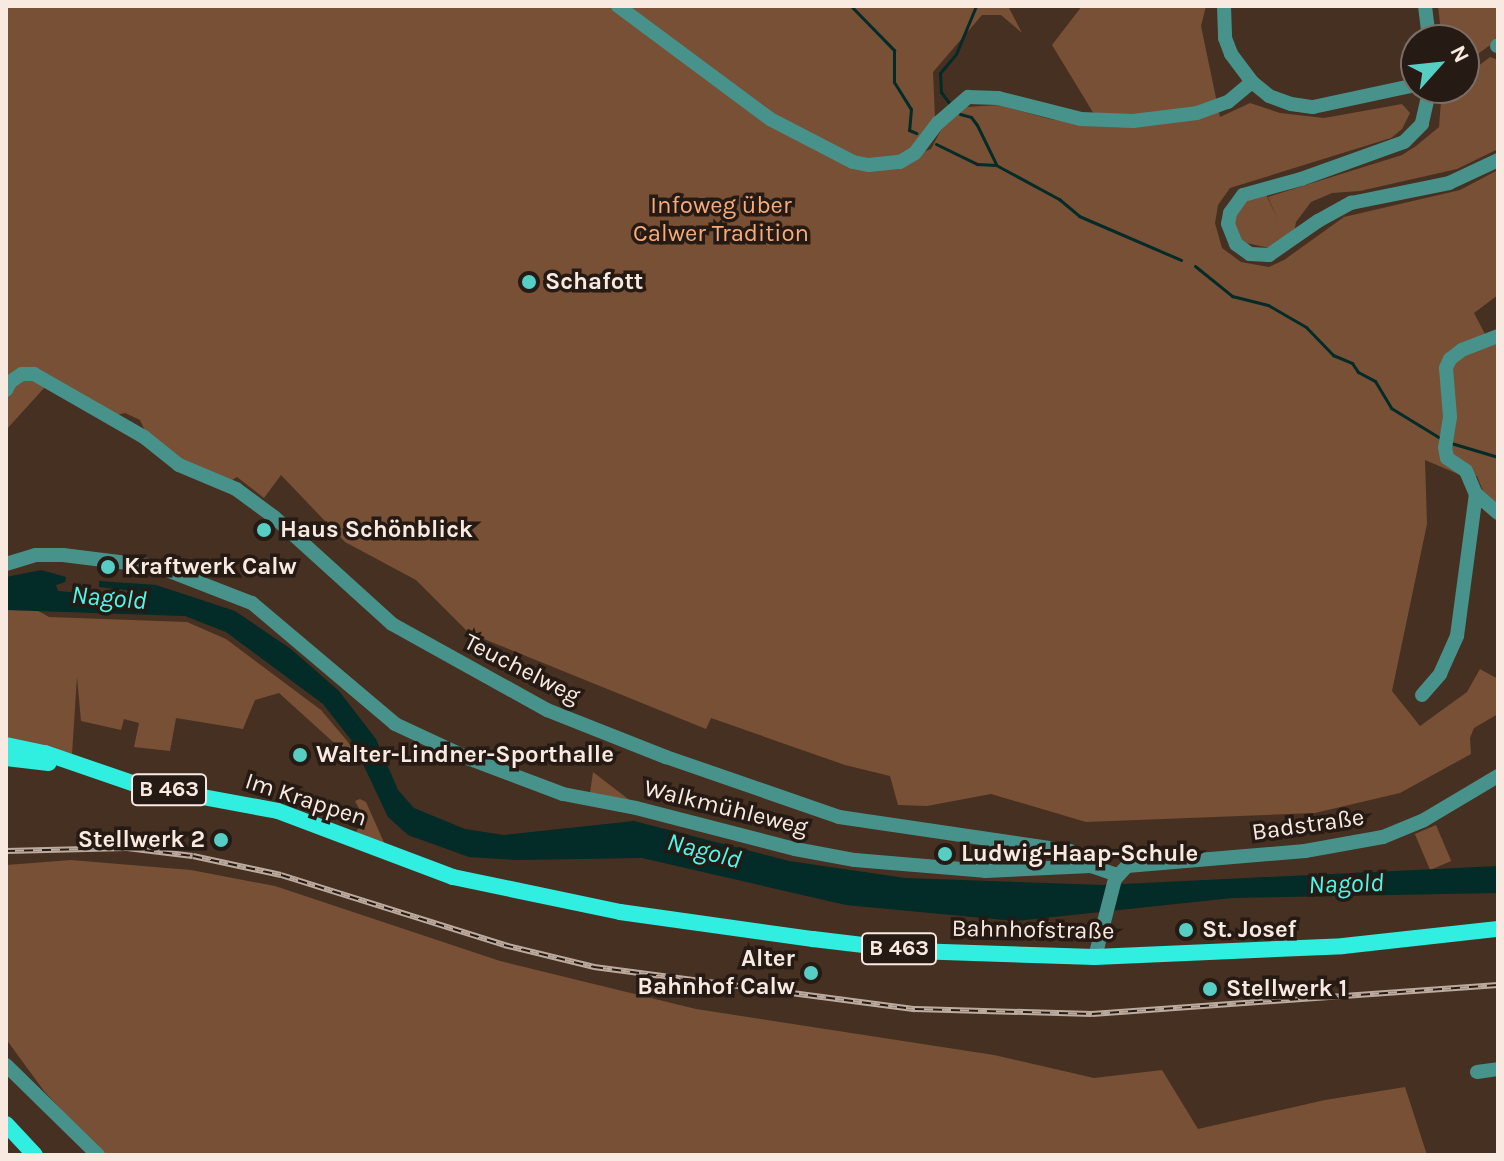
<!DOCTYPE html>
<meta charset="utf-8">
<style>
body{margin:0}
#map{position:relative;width:1504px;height:1161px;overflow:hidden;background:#463021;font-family:Karla,sans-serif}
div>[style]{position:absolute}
.green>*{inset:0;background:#785036;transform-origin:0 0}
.water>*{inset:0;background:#032b28}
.stream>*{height:3px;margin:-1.5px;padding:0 1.5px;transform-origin:1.5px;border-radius:1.5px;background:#032b28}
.minor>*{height:14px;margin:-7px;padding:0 7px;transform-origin:7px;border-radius:7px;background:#47938b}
.major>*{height:16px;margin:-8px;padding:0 8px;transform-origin:8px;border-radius:8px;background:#30efe1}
.rail>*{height:6px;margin-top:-3px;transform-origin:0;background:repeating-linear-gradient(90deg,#251a14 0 9px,#bdaba0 0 18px);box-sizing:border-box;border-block:2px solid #bdaba0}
.dots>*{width:22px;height:22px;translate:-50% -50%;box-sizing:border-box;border:4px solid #251a14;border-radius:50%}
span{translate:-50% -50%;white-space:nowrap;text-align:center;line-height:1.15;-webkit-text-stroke:7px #251a14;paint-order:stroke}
.shield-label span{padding:2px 6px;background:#251a14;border:2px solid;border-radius:6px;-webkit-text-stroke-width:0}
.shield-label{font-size:22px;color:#f9eae1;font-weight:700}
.park-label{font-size:24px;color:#f7ab79}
.poi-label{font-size:24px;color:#f9eae1;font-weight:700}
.left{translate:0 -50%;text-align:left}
.right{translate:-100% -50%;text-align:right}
.street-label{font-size:24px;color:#f9eae1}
.water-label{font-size:26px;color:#4cf8ea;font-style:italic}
.frame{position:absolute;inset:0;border:8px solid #f9eae1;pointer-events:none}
.north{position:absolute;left:1400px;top:24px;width:80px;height:80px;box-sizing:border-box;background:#251a14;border:2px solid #7a6d66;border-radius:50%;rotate:63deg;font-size:22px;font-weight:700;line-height:32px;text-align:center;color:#f9eae1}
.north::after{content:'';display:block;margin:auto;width:28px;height:36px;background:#56cec3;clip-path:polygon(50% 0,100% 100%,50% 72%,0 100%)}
</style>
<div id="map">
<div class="green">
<div style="clip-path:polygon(6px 6px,1008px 6px,1022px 33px,1001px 15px,982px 15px,933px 72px,935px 118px,918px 154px,931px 149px,942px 128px,966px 107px,999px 105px,1050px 119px,1095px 126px,1094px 114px,1052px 45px,1082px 6px,1206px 6px,1201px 26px,1220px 117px,1250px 103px,1280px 113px,1324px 118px,1402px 104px,1410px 113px,1402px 129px,1391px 138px,1230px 188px,1218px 205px,1215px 223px,1222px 248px,1241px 262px,1269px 267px,1284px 260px,1344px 217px,1460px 190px,1498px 170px,1498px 295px,1474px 313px,1486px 336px,1498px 339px,1498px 505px,1483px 491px,1477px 476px,1465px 477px,1425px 460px,1427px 524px,1392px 691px,1420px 726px,1467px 692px,1480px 669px,1498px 679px,1498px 714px,1474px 728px,1470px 738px,1471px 754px,1400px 793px,1315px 813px,1086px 822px,991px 794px,927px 806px,898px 805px,890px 776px,845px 765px,711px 718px,706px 729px,469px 633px,416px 580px,345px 542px,281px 475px,264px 498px,237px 477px,229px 482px,181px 460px,146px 433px,140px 420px,125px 413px,103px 418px,45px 387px,6px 430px)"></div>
<div style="clip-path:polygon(1438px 6px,1498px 6px,1498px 33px,1493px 43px,1464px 64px,1464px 40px,1442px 40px)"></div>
<div style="clip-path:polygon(1490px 57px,1498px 60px,1498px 149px,1457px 169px,1360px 191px,1332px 193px,1311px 202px,1296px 222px,1294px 233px,1269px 248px,1242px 242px,1234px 224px,1235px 213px,1247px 198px,1265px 192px,1278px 220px,1268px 197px,1402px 155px,1416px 146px,1439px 127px,1442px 88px,1464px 88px,1464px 77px)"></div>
<div style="clip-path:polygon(33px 608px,49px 617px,187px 622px,226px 639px,321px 710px,348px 742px,354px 752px,353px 760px,279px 693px,255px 700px,243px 729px,176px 718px,170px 751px,134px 747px,139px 723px,124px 719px,121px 730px,81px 721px,77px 677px,72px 754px,6px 738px,6px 610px)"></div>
<div style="clip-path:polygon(593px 772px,632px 802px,590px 793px)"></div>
<div style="clip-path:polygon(360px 799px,366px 802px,386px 847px,356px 832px,364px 818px,355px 801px)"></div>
<div style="left:1436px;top:825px;width:39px;height:23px;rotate:67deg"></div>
<div style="clip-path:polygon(71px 860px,191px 870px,275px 886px,500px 961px,696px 1009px,994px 1055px,1094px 1078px,1162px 1070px,1198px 1129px,1325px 1100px,1405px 1087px,1427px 1155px,103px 1155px,44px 1091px,6px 1039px,6px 865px)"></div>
</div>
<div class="water">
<div style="clip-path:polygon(41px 570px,66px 577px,65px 582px,56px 585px,58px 591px,114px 596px,134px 591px,99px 587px,99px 581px,156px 585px,235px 611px,291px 649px,339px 691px,376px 739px,398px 790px,414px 808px,465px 829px,504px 835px,634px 821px,789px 861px,905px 878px,1103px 885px,1498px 866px,1498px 893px,1232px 898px,1015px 921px,846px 905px,642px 858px,516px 860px,469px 857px,408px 835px,388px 817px,352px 741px,323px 704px,226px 632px,185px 616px,6px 610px,6px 577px)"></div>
</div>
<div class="stream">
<div style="left:851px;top:6px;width:62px;rotate:45.7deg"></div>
<div style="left:894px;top:50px;width:32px;rotate:90deg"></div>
<div style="left:894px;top:82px;width:32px;rotate:58deg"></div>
<div style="left:911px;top:109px;width:21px;rotate:95deg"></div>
<div style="left:909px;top:130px;width:8px;rotate:23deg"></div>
<div style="left:950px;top:104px;width:15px;rotate:-127deg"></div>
<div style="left:941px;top:92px;width:19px;rotate:-93deg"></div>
<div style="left:940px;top:73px;width:25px;rotate:-50deg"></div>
<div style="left:956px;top:54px;width:52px;rotate:-67.4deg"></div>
<div style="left:960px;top:114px;width:11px;rotate:15deg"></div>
<div style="left:971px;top:117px;width:10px;rotate:53deg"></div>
<div style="left:977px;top:125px;width:43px;rotate:64deg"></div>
<div style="left:936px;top:144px;width:46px;rotate:26deg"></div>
<div style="left:977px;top:164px;width:19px;rotate:3deg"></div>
<div style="left:996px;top:165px;width:72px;rotate:28.4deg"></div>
<div style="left:1059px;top:199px;width:26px;rotate:40deg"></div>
<div style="left:1079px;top:216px;width:111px;rotate:23.3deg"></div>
<div style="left:1195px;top:266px;width:48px;rotate:39deg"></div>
<div style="left:1232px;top:296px;width:37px;rotate:14deg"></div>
<div style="left:1268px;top:305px;width:44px;rotate:30.1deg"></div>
<div style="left:1306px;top:327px;width:39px;rotate:46deg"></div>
<div style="left:1333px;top:355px;width:21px;rotate:23deg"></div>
<div style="left:1352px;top:363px;width:11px;rotate:56deg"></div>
<div style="left:1358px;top:372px;width:19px;rotate:28deg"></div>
<div style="left:1375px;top:381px;width:31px;rotate:59deg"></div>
<div style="left:1391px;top:408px;width:57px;rotate:31.5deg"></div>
<div style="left:1451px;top:443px;width:49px;rotate:16.6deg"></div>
</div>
<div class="minor">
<div style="left:618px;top:6px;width:189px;rotate:36.6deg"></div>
<div style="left:770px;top:119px;width:93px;rotate:27.4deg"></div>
<div style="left:853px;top:162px;width:16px;rotate:11deg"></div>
<div style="left:869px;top:165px;width:31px;rotate:-6deg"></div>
<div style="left:900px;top:162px;width:17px;rotate:-31deg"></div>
<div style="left:915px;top:153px;width:38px;rotate:-53deg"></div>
<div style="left:938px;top:123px;width:40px;rotate:-41deg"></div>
<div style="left:968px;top:97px;width:30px;rotate:2deg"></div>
<div style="left:998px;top:98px;width:86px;rotate:14.2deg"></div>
<div style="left:1081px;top:119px;width:52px;rotate:2.2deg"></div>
<div style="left:1133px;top:121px;width:64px;rotate:-7.1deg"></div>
<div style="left:1197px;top:113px;width:33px;rotate:-20deg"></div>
<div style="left:1228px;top:102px;width:31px;rotate:-40deg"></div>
<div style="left:1224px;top:6px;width:32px;rotate:88deg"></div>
<div style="left:1225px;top:38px;width:17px;rotate:69deg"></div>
<div style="left:1231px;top:54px;width:35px;rotate:53deg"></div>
<div style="left:1252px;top:82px;width:22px;rotate:39deg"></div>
<div style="left:1269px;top:96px;width:23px;rotate:20deg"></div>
<div style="left:1291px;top:104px;width:22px;rotate:8deg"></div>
<div style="left:1313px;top:107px;width:105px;rotate:-12.1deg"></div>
<div style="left:1425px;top:6px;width:34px;rotate:83deg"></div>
<div style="left:1497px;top:46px;width:1px;rotate:-45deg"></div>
<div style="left:1430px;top:88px;width:37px;rotate:103deg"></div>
<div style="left:1422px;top:124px;width:25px;rotate:135deg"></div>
<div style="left:1404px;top:142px;width:109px;rotate:160.2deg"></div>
<div style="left:1301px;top:179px;width:60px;rotate:164.6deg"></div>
<div style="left:1243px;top:195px;width:22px;rotate:126deg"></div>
<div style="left:1230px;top:213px;width:11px;rotate:100deg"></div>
<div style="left:1228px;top:224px;width:22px;rotate:68deg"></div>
<div style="left:1236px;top:244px;width:17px;rotate:36deg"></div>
<div style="left:1250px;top:254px;width:19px;rotate:3deg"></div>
<div style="left:1269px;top:255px;width:60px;rotate:-34.8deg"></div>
<div style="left:1318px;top:221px;width:38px;rotate:-29deg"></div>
<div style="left:1351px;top:203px;width:100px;rotate:-11.5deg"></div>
<div style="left:1449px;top:183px;width:54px;rotate:-25.1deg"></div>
<div style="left:1498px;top:336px;width:39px;rotate:159deg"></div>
<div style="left:1462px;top:350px;width:15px;rotate:143deg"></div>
<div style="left:1450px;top:359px;width:10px;rotate:114deg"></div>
<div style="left:1446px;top:368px;width:49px;rotate:85.3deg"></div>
<div style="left:1450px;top:417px;width:30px;rotate:99deg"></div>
<div style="left:1445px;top:447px;width:11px;rotate:80deg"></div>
<div style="left:1447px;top:458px;width:23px;rotate:34deg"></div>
<div style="left:1466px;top:471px;width:25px;rotate:67deg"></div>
<div style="left:1476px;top:494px;width:29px;rotate:41deg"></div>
<div style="left:6px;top:390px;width:9px;rotate:-63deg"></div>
<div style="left:10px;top:382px;width:14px;rotate:-34deg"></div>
<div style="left:22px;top:374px;width:12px"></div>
<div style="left:34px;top:374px;width:127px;rotate:29.8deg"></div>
<div style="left:144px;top:437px;width:45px;rotate:38.7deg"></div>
<div style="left:179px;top:465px;width:62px;rotate:22.8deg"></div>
<div style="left:236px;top:489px;width:47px;rotate:36.4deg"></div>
<div style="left:274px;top:517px;width:159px;rotate:42.2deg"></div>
<div style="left:392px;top:624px;width:177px;rotate:29deg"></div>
<div style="left:547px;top:710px;width:128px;rotate:21.6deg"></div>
<div style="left:666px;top:757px;width:183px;rotate:19.1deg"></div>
<div style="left:839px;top:817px;width:233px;rotate:8.4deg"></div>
<div style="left:1070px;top:851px;width:26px;rotate:36deg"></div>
<div style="left:6px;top:564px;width:31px;rotate:-17deg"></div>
<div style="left:36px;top:555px;width:27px"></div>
<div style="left:63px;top:555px;width:97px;rotate:7.1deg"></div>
<div style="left:159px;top:567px;width:100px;rotate:21.2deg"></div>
<div style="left:252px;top:603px;width:187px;rotate:40.2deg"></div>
<div style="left:395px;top:724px;width:83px;rotate:25deg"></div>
<div style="left:470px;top:759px;width:99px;rotate:20.6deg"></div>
<div style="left:563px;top:794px;width:74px;rotate:10.9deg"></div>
<div style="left:636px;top:808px;width:164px;rotate:14.5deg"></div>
<div style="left:795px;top:849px;width:61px;rotate:10.4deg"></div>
<div style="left:855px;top:860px;width:130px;rotate:4.8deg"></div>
<div style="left:985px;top:871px;width:106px;rotate:-2.7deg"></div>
<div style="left:1091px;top:866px;width:28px;rotate:19deg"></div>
<div style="left:1422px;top:695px;width:28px;rotate:-49deg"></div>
<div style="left:1440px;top:674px;width:42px;rotate:-65.9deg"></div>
<div style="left:1457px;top:636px;width:143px;rotate:-82.4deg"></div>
<div style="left:1095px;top:957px;width:81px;rotate:-75.6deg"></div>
<div style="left:1115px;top:879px;width:18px;rotate:-47deg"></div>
<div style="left:1127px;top:866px;width:179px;rotate:-4.8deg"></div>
<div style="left:1305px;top:851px;width:79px;rotate:-10.2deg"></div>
<div style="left:1383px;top:837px;width:44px;rotate:-22.5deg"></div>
<div style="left:1424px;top:820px;width:86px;rotate:-30.7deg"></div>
<div style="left:6px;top:1065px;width:129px;rotate:44.4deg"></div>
<div style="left:1477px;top:1072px;width:21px;rotate:-8deg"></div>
</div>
<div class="major">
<div style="left:6px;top:745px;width:40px;rotate:12deg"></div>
<div style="left:45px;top:753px;width:98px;rotate:19deg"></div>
<div style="left:138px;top:785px;width:142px;rotate:10.5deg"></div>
<div style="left:278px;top:811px;width:187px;rotate:20.7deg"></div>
<div style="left:453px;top:877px;width:171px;rotate:11.8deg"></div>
<div style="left:620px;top:912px;width:195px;rotate:8deg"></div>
<div style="left:813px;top:939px;width:102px;rotate:6.8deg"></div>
<div style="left:914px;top:951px;width:181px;rotate:1.9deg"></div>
<div style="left:1095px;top:957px;width:248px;rotate:-2.5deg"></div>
<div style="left:1343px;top:946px;width:156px;rotate:-6.3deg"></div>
<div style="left:6px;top:758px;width:43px;rotate:6.6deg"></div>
<div style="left:6px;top:1124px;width:42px;rotate:46.9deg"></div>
</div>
<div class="rail">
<div style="left:6px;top:851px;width:121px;rotate:-1.4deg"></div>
<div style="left:127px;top:848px;width:66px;rotate:6.9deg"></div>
<div style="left:193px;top:856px;width:90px;rotate:12.2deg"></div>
<div style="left:281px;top:875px;width:234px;rotate:17.4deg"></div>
<div style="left:504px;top:945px;width:93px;rotate:13.7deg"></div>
<div style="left:594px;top:967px;width:324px;rotate:7.5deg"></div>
<div style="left:915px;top:1009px;width:177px;rotate:1.6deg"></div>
<div style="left:1092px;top:1014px;width:407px;rotate:-4.1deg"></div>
</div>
<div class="dots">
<div style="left:529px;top:282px;background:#56cec3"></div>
<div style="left:264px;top:530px;background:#56cec3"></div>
<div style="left:108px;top:567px;background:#56cec3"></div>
<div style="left:300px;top:755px;background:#56cec3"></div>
<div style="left:221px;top:840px;background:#56cec3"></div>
<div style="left:945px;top:854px;background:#56cec3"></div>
<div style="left:1186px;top:930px;background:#56cec3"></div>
<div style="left:811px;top:973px;background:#56cec3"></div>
<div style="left:1210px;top:989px;background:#56cec3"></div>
</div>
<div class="shield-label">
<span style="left:169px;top:790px">B 463</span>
<span style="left:899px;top:949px">B 463</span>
</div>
<div class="park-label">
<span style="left:721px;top:220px">Infoweg über<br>Calwer Tradition</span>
</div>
<div class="poi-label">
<span class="left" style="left:545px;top:282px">Schafott</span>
<span class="left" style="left:280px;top:530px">Haus Schönblick</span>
<span class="left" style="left:124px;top:567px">Kraftwerk Calw</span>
<span class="left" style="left:316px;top:755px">Walter-Lindner-Sporthalle</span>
<span class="right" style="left:205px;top:840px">Stellwerk 2</span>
<span class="left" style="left:961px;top:854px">Ludwig-Haap-Schule</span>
<span class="left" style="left:1202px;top:930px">St. Josef</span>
<span class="right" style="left:795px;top:973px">Alter<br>Bahnhof Calw</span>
<span class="left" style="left:1226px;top:989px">Stellwerk 1</span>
</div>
<div class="street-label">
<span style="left:522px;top:669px;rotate:27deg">Teuchelweg</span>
<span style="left:306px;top:800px;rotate:18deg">Im Krappen</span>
<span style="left:726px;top:808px;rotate:14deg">Walkmühleweg</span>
<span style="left:1308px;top:825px;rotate:-8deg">Badstraße</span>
<span style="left:1033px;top:930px;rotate:1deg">Bahnhofstraße</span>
</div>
<div class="water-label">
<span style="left:109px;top:598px;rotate:5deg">Nagold</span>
<span style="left:704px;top:851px;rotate:15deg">Nagold</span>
<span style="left:1346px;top:884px;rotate:-2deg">Nagold</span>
</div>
<div class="frame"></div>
<div class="north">N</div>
</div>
